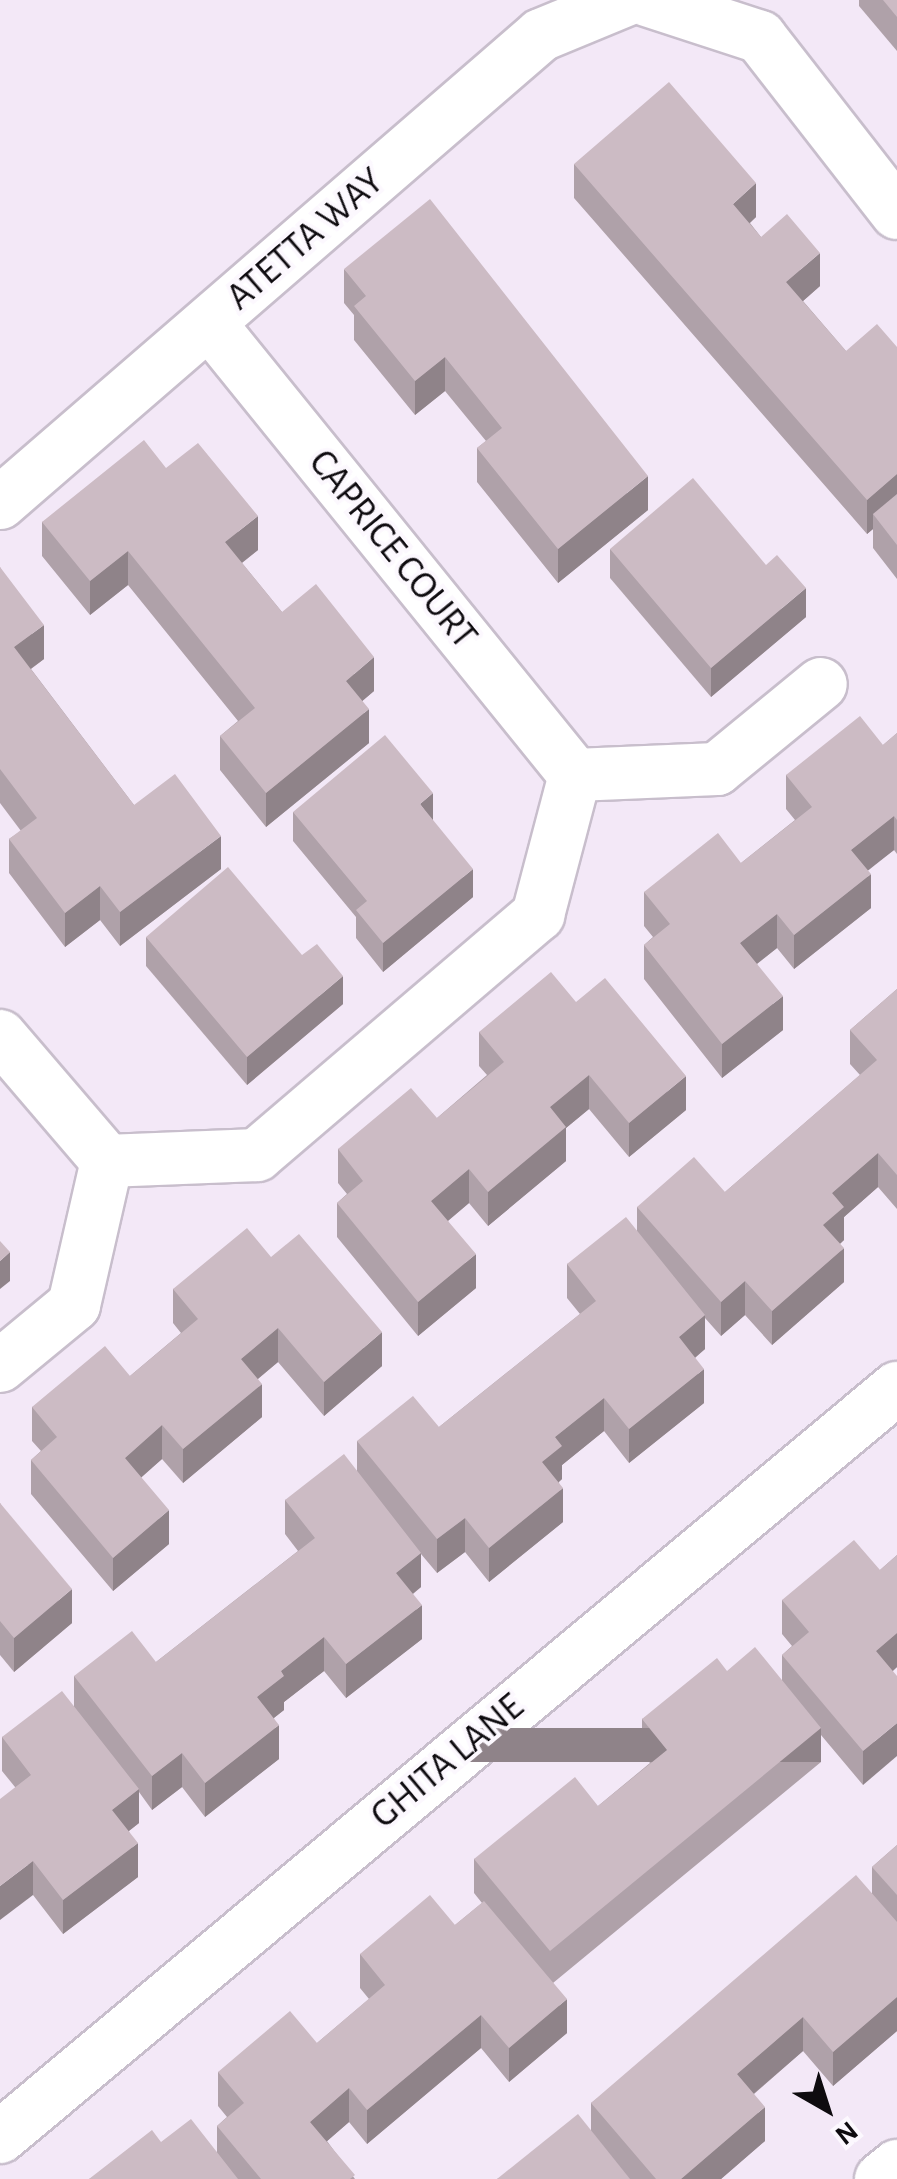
<!DOCTYPE html>
<style>
body{margin:0}
#map{position:relative;width:897px;height:2179px;overflow:hidden;background:#f3e8f7;font-family:"Alegreya Sans",sans-serif}
div>[style]{position:absolute}
.roads{filter:drop-shadow(2px 0 #c8becc) drop-shadow(-2px 0 #c8becc) drop-shadow(0 2px #c8becc) drop-shadow(0 -2px #c8becc)}
.minor>*{height:52px;margin:-26px;padding:0 26px;transform-origin:26px;border-radius:26px;background:#fff}
.wall>*{inset:0;background:#afa1a9}
.shaded-wall>*{inset:0;background:#8f8389;transform-origin:0 0}
.building>*{inset:0;background:#ccbbc4}
span{translate:-50% -50%;white-space:nowrap;text-align:center;line-height:1.15;-webkit-text-stroke:8px #fcf8fe;paint-order:stroke}
.street-label{font-size:38px;color:#0e0b0f}
.north{position:absolute;left:777px;top:2059px;width:100px;height:100px;-webkit-text-stroke:8px #fcf8fe;paint-order:stroke;rotate:141deg;font-size:28px;font-weight:700;line-height:40px;text-align:center;color:#0e0b0f}
.north::after{content:'';display:block;margin:auto;width:35px;height:45px;background:#0e0b0f;clip-path:polygon(50% 0,100% 100%,50% 72%,0 100%)}
</style>
<div id="map">
<div class="roads">
<div class="minor">
<div style="left:647px;top:0;width:119px;rotate:18.1deg"></div>
<div style="left:760px;top:37px;width:223px;rotate:52.1deg"></div>
<div style="left:210px;top:324px;width:580px;rotate:51.02deg"></div>
<div style="left:0;top:503px;width:715px;rotate:-40.86deg"></div>
<div style="left:541px;top:35px;width:92px;rotate:-22.4deg"></div>
<div style="left:575px;top:775px;width:142px;rotate:-2.4deg"></div>
<div style="left:717px;top:769px;width:134px;rotate:-39.3deg"></div>
<div style="left:0;top:1036px;width:165px;rotate:49.4deg"></div>
<div style="left:107px;top:1161px;width:150px;rotate:-2.3deg"></div>
<div style="left:257px;top:1155px;width:370px;rotate:-40.5deg"></div>
<div style="left:538px;top:915px;width:145px;rotate:-75.2deg"></div>
<div style="left:0;top:1366px;width:96px;rotate:-39.5deg"></div>
<div style="left:74px;top:1305px;width:148px;rotate:-77.1deg"></div>
<div style="left:0;top:2137px;width:1169px;rotate:-39.86deg"></div>
<div style="left:881px;top:2179px;width:21px;rotate:-39deg"></div>
</div>
</div>
<div class="wall">
<div style="clip-path:polygon(859px 0,897px 0,897px 51px,859px 6px)"></div>
<div style="clip-path:polygon(574px 164px,756px 217px,750px 223px,761px 237px,820px 286px,803px 301px,846px 351px,897px 347px,897px 579px,873px 548px,873px 529px,867px 534px,574px 198px)"></div>
<div style="clip-path:polygon(344px 269px,648px 510px,558px 583px,477px 482px,477px 448px,486px 441px,445px 391px,415px 415px,354px 340px,354px 315px,344px 303px)"></div>
<div style="clip-path:polygon(166px 468px,258px 550px,242px 563px,282px 612px,374px 691px,362px 701px,369px 743px,266px 827px,220px 770px,220px 736px,238px 721px,128px 585px,90px 615px,42px 556px,42px 522px)"></div>
<div style="clip-path:polygon(610px 549px,806px 617px,711px 697px,610px 578px)"></div>
<div style="clip-path:polygon(0 567px,44px 659px,31px 669px,134px 805px,221px 869px,120px 946px,100px 920px,65px 947px,9px 873px,9px 839px,21px 831px,0 803px)"></div>
<div style="clip-path:polygon(897px 733px,897px 854px,894px 850px,867px 870px,871px 908px,794px 969px,777px 948px,757px 964px,783px 1030px,722px 1078px,644px 979px,644px 945px,653px 937px,644px 926px,644px 892px,741px 863px,795px 820px,786px 809px,786px 775px,883px 745px)"></div>
<div style="clip-path:polygon(293px 812px,433px 821px,473px 897px,383px 972px,356px 938px,356px 917px,293px 841px)"></div>
<div style="clip-path:polygon(146px 937px,343px 1004px,247px 1085px,146px 966px)"></div>
<div style="clip-path:polygon(897px 989px,897px 1209px,878px 1187px,844px 1217px,844px 1240px,840px 1244px,844px 1282px,772px 1345px,745px 1315px,721px 1336px,705px 1318px,705px 1349px,695px 1358px,704px 1403px,629px 1463px,604px 1431px,562px 1465px,562px 1479px,559px 1482px,563px 1522px,489px 1582px,465px 1552px,437px 1573px,421px 1554px,421px 1587px,413px 1594px,422px 1639px,346px 1698px,324px 1671px,284px 1702px,284px 1710px,274px 1718px,279px 1759px,205px 1817px,182px 1787px,152px 1810px,139px 1792px,139px 1823px,129px 1831px,138px 1877px,63px 1934px,33px 1895px,15px 1787px,2px 1771px,2px 1737px,74px 1706px,74px 1676px,156px 1662px,298px 1551px,285px 1534px,285px 1500px,357px 1471px,357px 1441px,439px 1427px,580px 1314px,567px 1298px,567px 1264px,637px 1231px,637px 1207px,725px 1192px,860px 1075px,850px 1064px,850px 1030px)"></div>
<div style="clip-path:polygon(576px 1002px,686px 1110px,629px 1157px,589px 1109px,566px 1128px,566px 1161px,488px 1226px,469px 1203px,448px 1221px,476px 1288px,418px 1336px,337px 1237px,337px 1203px,347px 1194px,338px 1183px,338px 1149px,437px 1118px,487px 1075px,479px 1066px,479px 1032px)"></div>
<div style="clip-path:polygon(271px 1257px,382px 1366px,324px 1416px,278px 1362px,258px 1379px,262px 1417px,183px 1483px,162px 1459px,141px 1477px,169px 1544px,113px 1591px,31px 1494px,31px 1460px,41px 1451px,32px 1441px,32px 1407px,130px 1376px,181px 1333px,173px 1323px,173px 1289px)"></div>
<div style="clip-path:polygon(0 1503px,72px 1623px,14px 1672px,0 1655px)"></div>
<div style="clip-path:polygon(897px 1555px,897px 1667px,893px 1671px,863px 1785px,821px 1735px,821px 1762px,553px 1983px,567px 2033px,509px 2082px,481px 2048px,367px 2144px,349px 2122px,327px 2141px,355px 2179px,89px 2179px,161px 2142px,217px 2152px,217px 2126px,227px 2117px,218px 2106px,218px 2072px,317px 2043px,369px 1999px,360px 1988px,360px 1954px,455px 1925px,482px 1903px,474px 1893px,474px 1859px,598px 1806px,650px 1763px,642px 1753px,642px 1719px,727px 1671px,782px 1681px,782px 1655px,792px 1646px,782px 1634px,782px 1600px,880px 1570px)"></div>
<div style="clip-path:polygon(897px 1845px,897px 2031px,833px 2086px,803px 2051px,754px 2094px,765px 2141px,721px 2179px,497px 2179px,591px 2130px,591px 2103px,872px 1893px,872px 1867px)"></div>
</div>
<div class="shaded-wall">
<div style="clip-path:polygon(756px 183px,756px 217px,733px 238px,733px 204px)"></div>
<div style="clip-path:polygon(820px 253px,820px 286px,786px 316px,786px 282px)"></div>
<div style="clip-path:polygon(445px 357px,445px 391px,415px 415px,415px 381px)"></div>
<div style="clip-path:polygon(897px 474px,897px 508px,873px 514px,873px 529px,867px 534px,867px 500px)"></div>
<div style="clip-path:polygon(648px 476px,648px 510px,558px 583px,558px 549px)"></div>
<div style="clip-path:polygon(258px 516px,258px 550px,225px 576px,225px 542px)"></div>
<div style="clip-path:polygon(128px 551px,128px 585px,90px 615px,90px 581px)"></div>
<div style="clip-path:polygon(806px 588px,806px 617px,711px 697px,711px 668px)"></div>
<div style="clip-path:polygon(44px 625px,44px 659px,14px 681px,14px 647px)"></div>
<div style="clip-path:polygon(374px 657px,374px 691px,346px 715px,346px 681px)"></div>
<div style="clip-path:polygon(369px 709px,369px 743px,266px 827px,266px 793px)"></div>
<div style="clip-path:polygon(433px 793px,433px 822px,420px 804px)"></div>
<div style="clip-path:polygon(894px 816px,894px 850px,851px 884px,851px 850px)"></div>
<div style="clip-path:polygon(221px 836px,221px 869px,120px 946px,120px 912px)"></div>
<div style="clip-path:polygon(473px 869px,473px 897px,383px 972px,383px 943px)"></div>
<div style="clip-path:polygon(871px 874px,871px 908px,794px 969px,794px 935px)"></div>
<div style="clip-path:polygon(100px 886px,100px 920px,65px 947px,65px 913px)"></div>
<div style="clip-path:polygon(777px 914px,777px 948px,740px 977px,740px 943px)"></div>
<div style="clip-path:polygon(343px 976px,343px 1004px,247px 1085px,247px 1057px)"></div>
<div style="clip-path:polygon(783px 996px,783px 1030px,722px 1078px,722px 1044px)"></div>
<div style="clip-path:polygon(589px 1075px,589px 1109px,566px 1128px,566px 1161px,488px 1226px,488px 1192px,550px 1107px)"></div>
<div style="clip-path:polygon(686px 1076px,686px 1110px,629px 1157px,629px 1123px)"></div>
<div style="clip-path:polygon(878px 1153px,878px 1187px,844px 1217px,844px 1240px,823px 1259px,823px 1225px,832px 1193px)"></div>
<div style="clip-path:polygon(469px 1169px,469px 1203px,431px 1235px,431px 1201px)"></div>
<div style="clip-path:polygon(844px 1248px,844px 1282px,772px 1345px,772px 1311px)"></div>
<div style="clip-path:polygon(10px 1252px,10px 1281px,0 1289px,0 1261px)"></div>
<div style="clip-path:polygon(476px 1254px,476px 1288px,418px 1336px,418px 1302px)"></div>
<div style="clip-path:polygon(745px 1281px,745px 1315px,721px 1336px,721px 1302px)"></div>
<div style="clip-path:polygon(705px 1315px,705px 1349px,679px 1371px,679px 1337px)"></div>
<div style="clip-path:polygon(278px 1328px,278px 1362px,241px 1393px,241px 1359px)"></div>
<div style="clip-path:polygon(382px 1332px,382px 1366px,324px 1416px,324px 1382px)"></div>
<div style="clip-path:polygon(704px 1369px,704px 1403px,629px 1463px,629px 1429px)"></div>
<div style="clip-path:polygon(262px 1384px,262px 1417px,183px 1483px,183px 1449px)"></div>
<div style="clip-path:polygon(604px 1398px,604px 1431px,562px 1465px,562px 1479px,542px 1496px,542px 1462px,555px 1437px)"></div>
<div style="clip-path:polygon(162px 1425px,162px 1459px,125px 1492px,125px 1458px)"></div>
<div style="clip-path:polygon(563px 1488px,563px 1522px,489px 1582px,489px 1548px)"></div>
<div style="clip-path:polygon(169px 1510px,169px 1544px,113px 1591px,113px 1558px)"></div>
<div style="clip-path:polygon(465px 1518px,465px 1552px,437px 1573px,437px 1539px)"></div>
<div style="clip-path:polygon(421px 1553px,421px 1587px,396px 1607px,396px 1573px)"></div>
<div style="clip-path:polygon(72px 1589px,72px 1623px,14px 1672px,14px 1638px)"></div>
<div style="clip-path:polygon(422px 1605px,422px 1639px,346px 1698px,346px 1664px)"></div>
<div style="clip-path:polygon(897px 1633px,897px 1667px,876px 1685px,876px 1651px)"></div>
<div style="clip-path:polygon(324px 1637px,324px 1671px,284px 1702px,284px 1710px,257px 1731px,257px 1697px,281px 1671px)"></div>
<div style="clip-path:polygon(897px 1723px,897px 1756px,863px 1785px,863px 1751px)"></div>
<div style="clip-path:polygon(279px 1725px,279px 1759px,205px 1817px,205px 1783px)"></div>
<div style="left:821px;top:1728px;width:34px;height:351px;rotate:90deg"></div>
<div style="clip-path:polygon(182px 1753px,182px 1787px,152px 1810px,152px 1776px)"></div>
<div style="clip-path:polygon(139px 1789px,139px 1823px,112px 1844px,112px 1810px)"></div>
<div style="clip-path:polygon(138px 1843px,138px 1877px,63px 1934px,63px 1900px)"></div>
<div style="clip-path:polygon(33px 1861px,33px 1895px,0 1920px,0 1886px)"></div>
<div style="clip-path:polygon(897px 1997px,897px 2031px,833px 2086px,833px 2052px)"></div>
<div style="clip-path:polygon(567px 1999px,567px 2033px,509px 2082px,509px 2048px)"></div>
<div style="clip-path:polygon(481px 2015px,481px 2048px,367px 2144px,367px 2110px)"></div>
<div style="clip-path:polygon(803px 2017px,803px 2051px,737px 2108px,737px 2074px)"></div>
<div style="clip-path:polygon(349px 2088px,349px 2122px,310px 2156px,310px 2122px)"></div>
<div style="clip-path:polygon(765px 2107px,765px 2141px,721px 2179px,681px 2179px)"></div>
</div>
<div class="building">
<div style="clip-path:polygon(883px 0,897px 0,897px 17px)"></div>
<div style="clip-path:polygon(669px 82px,756px 183px,733px 204px,761px 237px,787px 214px,820px 253px,786px 282px,846px 351px,877px 324px,897px 347px,897px 474px,867px 500px,574px 164px)"></div>
<div style="clip-path:polygon(430px 199px,648px 476px,558px 549px,477px 448px,502px 428px,445px 357px,415px 381px,354px 306px,366px 296px,344px 269px)"></div>
<div style="clip-path:polygon(144px 440px,166px 468px,198px 443px,258px 516px,225px 542px,282px 612px,316px 584px,374px 657px,346px 681px,369px 709px,266px 793px,220px 736px,255px 708px,128px 551px,90px 581px,42px 522px)"></div>
<div style="clip-path:polygon(693px 478px,766px 565px,777px 555px,806px 588px,711px 668px,610px 549px)"></div>
<div style="clip-path:polygon(897px 494px,897px 545px,873px 514px)"></div>
<div style="clip-path:polygon(0 567px,44px 625px,14px 647px,134px 805px,175px 774px,221px 836px,120px 912px,100px 886px,65px 913px,9px 839px,37px 818px,0 769px)"></div>
<div style="clip-path:polygon(860px 716px,883px 745px,897px 733px,897px 820px,894px 816px,851px 850px,871px 874px,794px 935px,777px 914px,740px 943px,783px 996px,722px 1044px,644px 945px,670px 924px,644px 892px,718px 833px,741px 863px,812px 807px,786px 775px)"></div>
<div style="clip-path:polygon(385px 735px,433px 793px,420px 804px,473px 869px,383px 943px,356px 910px,367px 901px,293px 812px)"></div>
<div style="clip-path:polygon(228px 867px,302px 955px,317px 944px,343px 976px,247px 1057px,146px 937px)"></div>
<div style="clip-path:polygon(551px 972px,576px 1002px,605px 978px,686px 1076px,629px 1123px,589px 1075px,550px 1107px,566px 1127px,488px 1192px,469px 1169px,431px 1201px,476px 1254px,418px 1302px,337px 1203px,363px 1181px,338px 1149px,411px 1088px,437px 1118px,504px 1062px,479px 1032px)"></div>
<div style="clip-path:polygon(897px 989px,897px 1175px,878px 1153px,832px 1193px,844px 1207px,823px 1225px,844px 1248px,772px 1311px,745px 1281px,721px 1302px,637px 1207px,694px 1157px,725px 1192px,877px 1060px,850px 1030px)"></div>
<div style="clip-path:polygon(626px 1217px,705px 1315px,679px 1337px,704px 1369px,629px 1429px,604px 1398px,555px 1437px,562px 1446px,542px 1462px,563px 1488px,489px 1548px,465px 1518px,437px 1539px,357px 1441px,413px 1396px,439px 1427px,596px 1301px,567px 1264px)"></div>
<div style="clip-path:polygon(247px 1228px,271px 1257px,299px 1234px,382px 1332px,324px 1382px,278px 1328px,241px 1359px,262px 1384px,183px 1449px,162px 1425px,125px 1458px,169px 1510px,113px 1558px,31px 1460px,57px 1437px,32px 1407px,105px 1346px,130px 1376px,198px 1319px,173px 1289px)"></div>
<div style="clip-path:polygon(0 1241px,10px 1252px,0 1261px)"></div>
<div style="clip-path:polygon(344px 1454px,421px 1553px,396px 1573px,422px 1605px,346px 1664px,324px 1637px,281px 1671px,284px 1676px,257px 1697px,279px 1725px,205px 1783px,182px 1753px,152px 1776px,74px 1676px,132px 1631px,156px 1662px,315px 1538px,285px 1500px)"></div>
<div style="clip-path:polygon(0 1503px,72px 1589px,14px 1638px,0 1621px)"></div>
<div style="clip-path:polygon(854px 1540px,880px 1570px,897px 1555px,897px 1633px,876px 1651px,897px 1676px,897px 1723px,863px 1751px,782px 1655px,809px 1632px,782px 1600px)"></div>
<div style="clip-path:polygon(755px 1647px,821px 1728px,550px 1951px,474px 1859px,575px 1777px,598px 1806px,667px 1750px,642px 1719px,717px 1658px,727px 1671px)"></div>
<div style="clip-path:polygon(62px 1691px,139px 1789px,112px 1810px,138px 1843px,63px 1900px,33px 1861px,0 1886px,0 1799px,31px 1775px,2px 1737px)"></div>
<div style="clip-path:polygon(897px 1845px,897px 1895px,872px 1867px)"></div>
<div style="clip-path:polygon(856px 1875px,897px 1922px,897px 1997px,833px 2052px,803px 2017px,737px 2074px,765px 2107px,681px 2179px,656px 2179px,591px 2103px)"></div>
<div style="clip-path:polygon(430px 1895px,455px 1925px,484px 1901px,567px 1999px,509px 2048px,481px 2015px,367px 2110px,349px 2088px,310px 2122px,355px 2175px,350px 2179px,261px 2179px,217px 2126px,244px 2103px,218px 2072px,290px 2011px,317px 2043px,385px 1985px,360px 1954px)"></div>
<div style="clip-path:polygon(578px 2114px,630px 2179px,497px 2179px)"></div>
<div style="clip-path:polygon(191px 2119px,238px 2179px,89px 2179px,152px 2130px,161px 2142px)"></div>
</div>
<div class="street-label">
<span style="left:306px;top:240px;rotate:-41deg">ATETTA WAY</span>
<span style="left:392px;top:550px;rotate:51deg">CAPRICE COURT</span>
<span style="left:448px;top:1762px;rotate:-40deg">GHITA LANE</span>
</div>
<div class="north">N</div>
</div>
